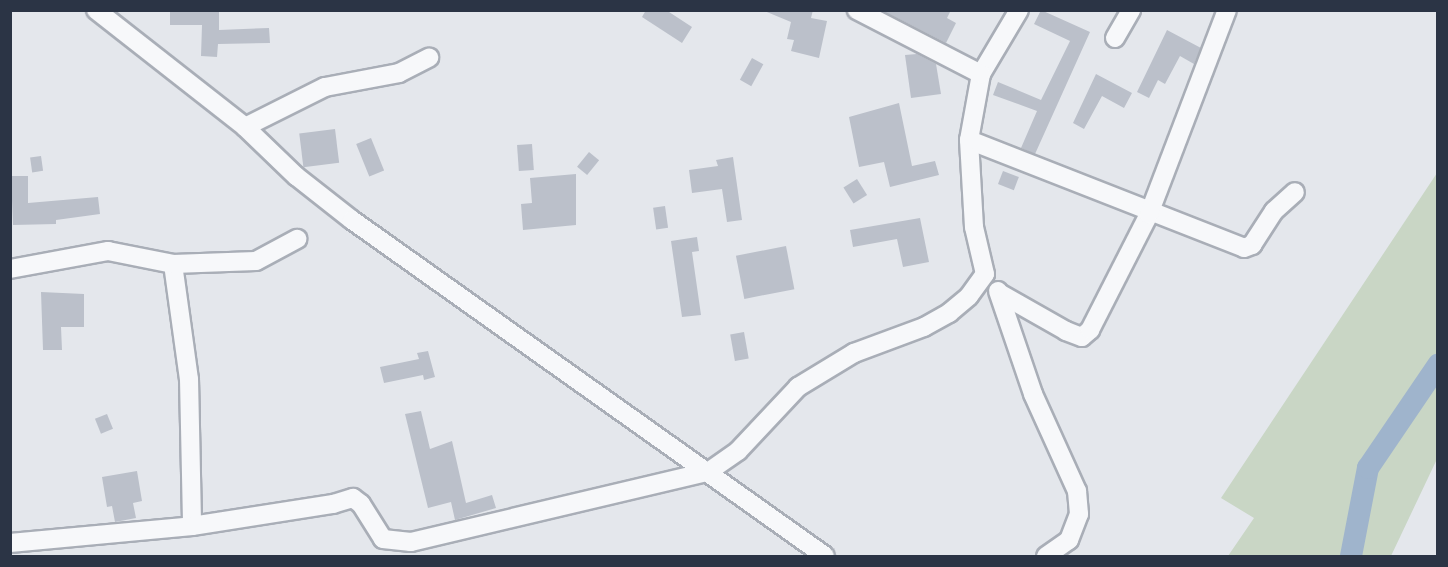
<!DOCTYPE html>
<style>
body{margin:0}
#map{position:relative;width:1448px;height:567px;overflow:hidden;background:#e4e7ec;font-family:Helvetica,sans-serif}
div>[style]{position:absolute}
.green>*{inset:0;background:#c9d6c5}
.river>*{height:22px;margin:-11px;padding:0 11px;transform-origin:11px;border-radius:11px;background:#9fb4cc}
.building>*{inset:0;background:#bbc0ca;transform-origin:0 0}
.roads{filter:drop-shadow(2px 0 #a9aeb7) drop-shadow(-2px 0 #a9aeb7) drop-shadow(0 2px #a9aeb7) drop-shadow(0 -2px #a9aeb7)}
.minor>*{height:18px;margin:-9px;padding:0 9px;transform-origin:9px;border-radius:9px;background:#f7f8fa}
span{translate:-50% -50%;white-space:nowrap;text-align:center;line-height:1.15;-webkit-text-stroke:4.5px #f4f6f9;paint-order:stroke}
.frame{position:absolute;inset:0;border:12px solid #2b3445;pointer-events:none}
</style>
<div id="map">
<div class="green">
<div style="clip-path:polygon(1437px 173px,1437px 459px,1391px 556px,1228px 556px,1254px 518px,1221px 498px)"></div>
</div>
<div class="river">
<div style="left:1351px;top:556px;width:90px;rotate:-79.1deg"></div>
<div style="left:1368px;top:468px;width:125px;rotate:-55.8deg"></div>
</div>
<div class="building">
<div style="clip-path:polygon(170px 10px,219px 10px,219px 30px,269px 28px,270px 43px,218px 44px,217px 57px,201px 56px,202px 25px,170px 25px)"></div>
<div style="clip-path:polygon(646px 10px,666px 10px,692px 27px,682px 43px,642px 17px)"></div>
<div style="clip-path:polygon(762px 10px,813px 10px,811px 18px,827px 21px,819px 58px,791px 51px,794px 40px,787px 39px,791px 22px)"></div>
<div style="clip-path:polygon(882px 10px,951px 10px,947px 18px,956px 23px,946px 43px)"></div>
<div style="clip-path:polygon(1041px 10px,1090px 32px,1035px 154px,1021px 148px,1037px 111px,993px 95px,998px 82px,1041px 100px,1070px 41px,1034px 24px)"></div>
<div style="clip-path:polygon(1167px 30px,1201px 48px,1194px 64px,1180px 56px,1165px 84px,1158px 80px,1149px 98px,1137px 92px)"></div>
<div style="clip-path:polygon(917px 54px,936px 64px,941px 94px,911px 98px,905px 55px)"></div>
<div style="left:752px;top:58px;width:13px;height:25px;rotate:29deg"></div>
<div style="clip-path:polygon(1096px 74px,1132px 93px,1124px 108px,1102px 96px,1084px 129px,1073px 123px)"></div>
<div style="clip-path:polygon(899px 103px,912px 166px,935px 161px,939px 175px,890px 187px,884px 162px,859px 167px,849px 117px)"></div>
<div style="left:335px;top:129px;width:34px;height:36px;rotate:83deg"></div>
<div style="left:371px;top:138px;width:35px;height:16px;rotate:68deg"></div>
<div style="left:532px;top:144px;width:26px;height:15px;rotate:86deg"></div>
<div style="left:589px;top:152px;width:13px;height:19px;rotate:39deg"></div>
<div style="left:41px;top:156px;width:15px;height:11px;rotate:82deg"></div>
<div style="clip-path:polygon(733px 157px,742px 220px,727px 222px,722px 189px,692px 193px,689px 170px,718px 166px,716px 160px)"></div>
<div style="left:1003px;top:171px;width:17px;height:14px;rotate:21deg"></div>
<div style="clip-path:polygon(576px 174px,576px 225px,523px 230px,521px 204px,532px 203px,530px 178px)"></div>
<div style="clip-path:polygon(11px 176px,28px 176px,28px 203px,98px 197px,100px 214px,56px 220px,56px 224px,13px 225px)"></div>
<div style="left:857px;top:179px;width:19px;height:16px;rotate:58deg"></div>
<div style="left:665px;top:206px;width:22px;height:12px;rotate:82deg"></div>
<div style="clip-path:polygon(920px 218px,929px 262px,903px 267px,897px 239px,853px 247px,850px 230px)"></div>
<div style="clip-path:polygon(697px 237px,699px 251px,692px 252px,701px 315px,682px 317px,671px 241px)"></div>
<div style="left:786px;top:246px;width:44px;height:51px;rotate:79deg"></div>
<div style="clip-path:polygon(41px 292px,84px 294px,84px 327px,61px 327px,62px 350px,43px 350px)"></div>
<div style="left:744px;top:332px;width:27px;height:14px;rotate:80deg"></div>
<div style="clip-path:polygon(428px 351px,435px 377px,424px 380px,423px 375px,384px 383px,380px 367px,419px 359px,417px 353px)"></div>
<div style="clip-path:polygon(421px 411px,430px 449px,452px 441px,466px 503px,492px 495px,496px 508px,455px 520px,451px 502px,428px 508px,405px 414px)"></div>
<div style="left:107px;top:414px;width:16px;height:13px;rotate:68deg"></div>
<div style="clip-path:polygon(137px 471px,142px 501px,133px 503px,136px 518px,115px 522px,112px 506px,107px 507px,102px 477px)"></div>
</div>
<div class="roads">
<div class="minor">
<div style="left:96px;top:10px;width:189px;rotate:38.1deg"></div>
<div style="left:245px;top:127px;width:71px;rotate:43.9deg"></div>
<div style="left:296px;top:176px;width:71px;rotate:38.2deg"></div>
<div style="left:352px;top:220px;width:580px;rotate:35.39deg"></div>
<div style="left:1115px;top:38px;width:32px;rotate:-60deg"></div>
<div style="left:981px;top:74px;width:74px;rotate:-59.3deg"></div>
<div style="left:245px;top:127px;width:89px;rotate:-26.6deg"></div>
<div style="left:325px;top:87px;width:75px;rotate:-10.7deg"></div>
<div style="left:399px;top:73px;width:34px;rotate:-27deg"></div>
<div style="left:969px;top:140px;width:295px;rotate:21.4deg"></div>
<div style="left:1244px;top:248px;width:9px;rotate:-21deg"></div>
<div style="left:1252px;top:245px;width:40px;rotate:-57.1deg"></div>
<div style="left:1274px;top:211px;width:28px;rotate:-42deg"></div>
<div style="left:173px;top:264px;width:116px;rotate:82.1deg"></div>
<div style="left:189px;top:379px;width:147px;rotate:88.8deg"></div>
<div style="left:10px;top:269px;width:100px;rotate:-10.4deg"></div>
<div style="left:108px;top:251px;width:66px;rotate:11.3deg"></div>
<div style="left:173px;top:264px;width:83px;rotate:-2.1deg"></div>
<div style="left:256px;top:261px;width:47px;rotate:-28.2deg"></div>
<div style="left:998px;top:291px;width:109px;rotate:71.2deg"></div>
<div style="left:1033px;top:394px;width:107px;rotate:65.6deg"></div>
<div style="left:1077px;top:491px;width:23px;rotate:85deg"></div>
<div style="left:1079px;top:514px;width:28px;rotate:111deg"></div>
<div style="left:1069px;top:540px;width:28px;rotate:145deg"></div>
<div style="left:1001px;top:294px;width:75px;rotate:29.6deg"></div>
<div style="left:1066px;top:331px;width:17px;rotate:21deg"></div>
<div style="left:1082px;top:337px;width:11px;rotate:-41deg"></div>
<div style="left:1090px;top:330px;width:130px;rotate:-63deg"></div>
<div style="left:1149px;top:214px;width:218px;rotate:-69.1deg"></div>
<div style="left:10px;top:543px;width:183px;rotate:-5.3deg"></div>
<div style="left:192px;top:526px;width:143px;rotate:-8.9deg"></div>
<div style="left:333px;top:504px;width:21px;rotate:-17deg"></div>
<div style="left:353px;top:498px;width:10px;rotate:37deg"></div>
<div style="left:361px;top:504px;width:41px;rotate:57.8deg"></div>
<div style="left:383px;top:539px;width:28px;rotate:6deg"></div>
<div style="left:411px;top:542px;width:305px;rotate:-13.3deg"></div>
<div style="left:708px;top:472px;width:37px;rotate:-35deg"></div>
<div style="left:738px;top:451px;width:88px;rotate:-46.8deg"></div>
<div style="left:798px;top:387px;width:66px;rotate:-31.3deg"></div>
<div style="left:854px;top:353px;width:75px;rotate:-20.4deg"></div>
<div style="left:924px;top:327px;width:29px;rotate:-29deg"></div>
<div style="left:949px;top:313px;width:26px;rotate:-40deg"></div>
<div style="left:969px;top:296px;width:27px;rotate:-54deg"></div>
<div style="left:985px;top:274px;width:48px;rotate:-103.2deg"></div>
<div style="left:974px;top:227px;width:87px;rotate:-93.3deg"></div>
<div style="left:969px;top:140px;width:67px;rotate:-79.7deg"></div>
<div style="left:981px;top:74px;width:140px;rotate:-152.7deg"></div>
</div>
</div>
<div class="frame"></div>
</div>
